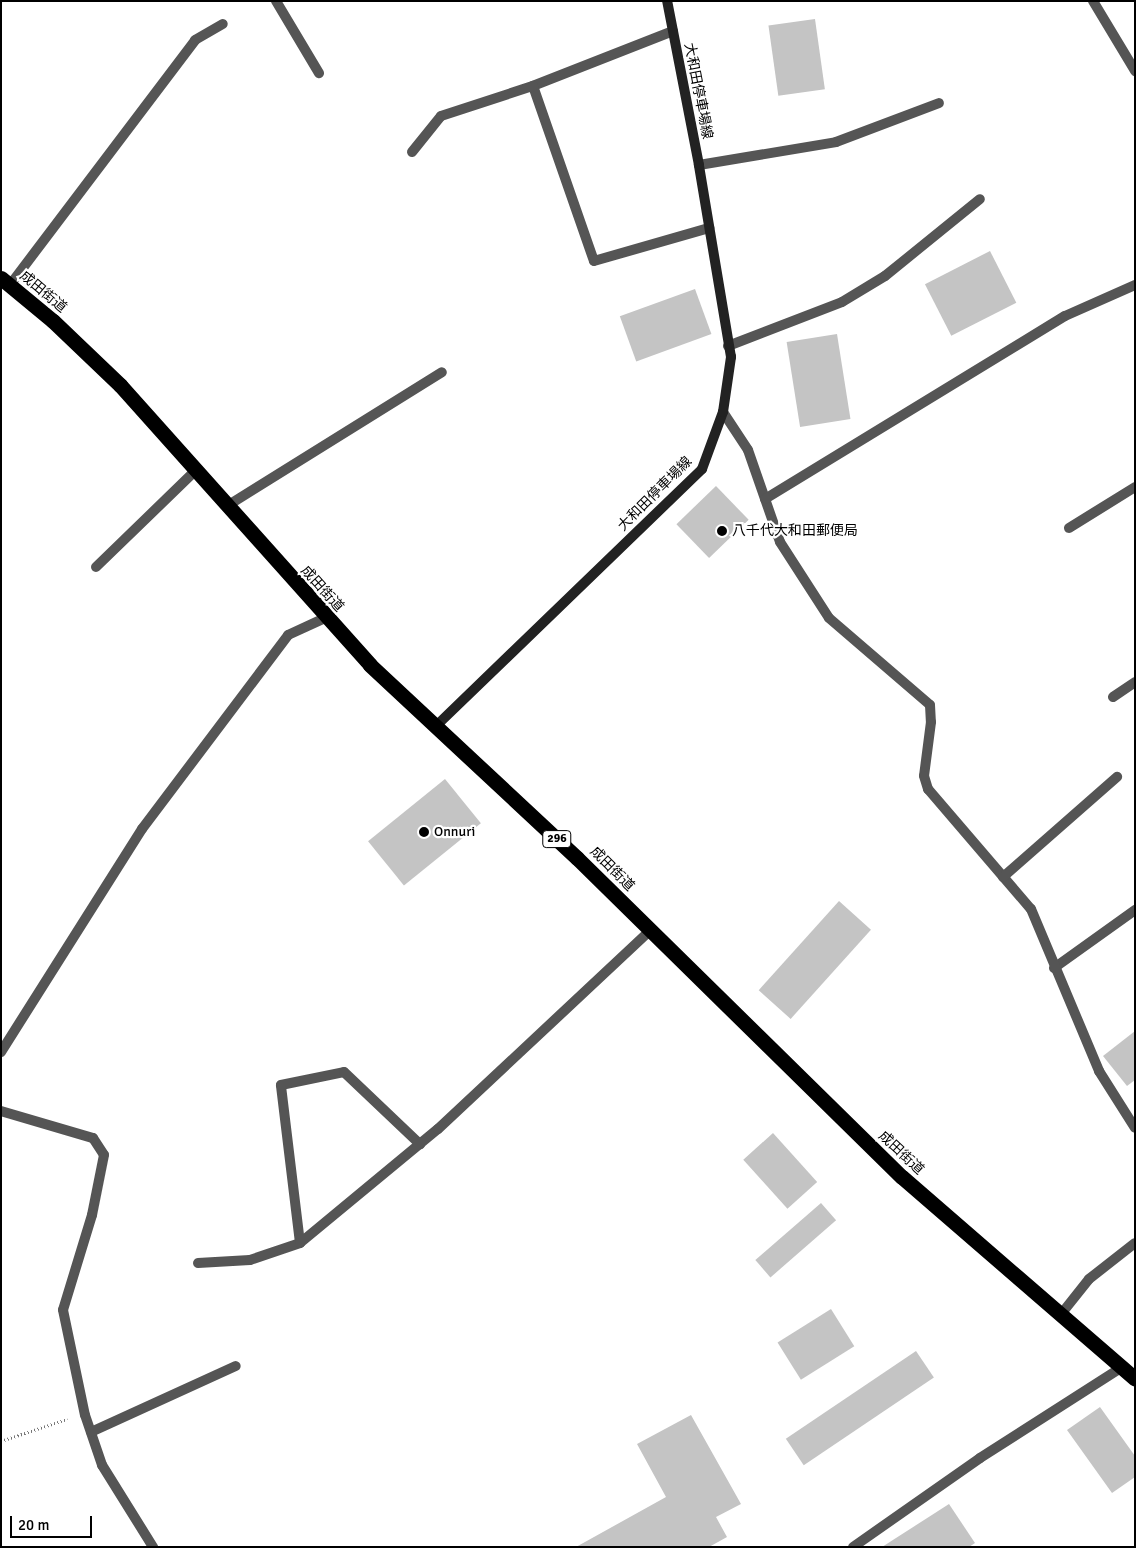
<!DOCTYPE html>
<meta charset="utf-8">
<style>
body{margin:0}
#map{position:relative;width:1136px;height:1548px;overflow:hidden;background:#fff;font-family:Signika,"Noto Sans JP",sans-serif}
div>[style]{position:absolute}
.building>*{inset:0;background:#c4c4c4;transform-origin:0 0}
.path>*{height:3px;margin-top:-1.5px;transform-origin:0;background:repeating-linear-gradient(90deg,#777 0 1px,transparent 0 3.5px)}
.lane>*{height:10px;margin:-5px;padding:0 5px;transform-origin:5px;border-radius:5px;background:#555}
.street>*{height:10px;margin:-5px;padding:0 5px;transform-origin:5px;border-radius:5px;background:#555}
.secondary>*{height:10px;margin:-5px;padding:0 5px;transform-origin:5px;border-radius:5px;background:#222}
.highway>*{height:15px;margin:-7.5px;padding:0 7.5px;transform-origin:7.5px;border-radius:7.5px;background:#000}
.dots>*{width:14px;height:14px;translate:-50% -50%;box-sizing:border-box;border:2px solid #fff;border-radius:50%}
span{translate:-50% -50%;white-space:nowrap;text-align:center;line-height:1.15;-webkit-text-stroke:4.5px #fff;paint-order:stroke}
.shield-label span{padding:1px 4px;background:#fff;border:1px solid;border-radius:4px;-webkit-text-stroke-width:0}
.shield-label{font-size:12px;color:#000;font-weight:700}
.street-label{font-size:14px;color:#000}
.poi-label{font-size:14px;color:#000}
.left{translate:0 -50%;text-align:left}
.frame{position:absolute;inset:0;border:2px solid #000;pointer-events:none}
.scale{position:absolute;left:10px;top:1516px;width:82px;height:22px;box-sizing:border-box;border:2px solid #000;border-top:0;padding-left:6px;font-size:15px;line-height:18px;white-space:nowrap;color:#000;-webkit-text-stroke:4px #fff;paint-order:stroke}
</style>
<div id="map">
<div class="building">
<div style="left:815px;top:19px;width:71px;height:47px;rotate:82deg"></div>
<div style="left:990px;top:251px;width:58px;height:73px;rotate:63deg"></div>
<div style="left:695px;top:289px;width:48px;height:80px;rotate:70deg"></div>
<div style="left:837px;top:334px;width:86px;height:51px;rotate:81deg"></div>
<div style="left:716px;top:486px;width:47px;height:55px;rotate:46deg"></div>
<div style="left:445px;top:779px;width:57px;height:99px;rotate:51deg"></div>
<div style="left:839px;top:901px;width:43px;height:120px;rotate:42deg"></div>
<div style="clip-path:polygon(1135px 1031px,1135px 1080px,1127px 1086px,1103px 1056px)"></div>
<div style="left:773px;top:1133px;width:66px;height:40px;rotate:48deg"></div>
<div style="left:821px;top:1203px;width:23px;height:87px;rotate:49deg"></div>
<div style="left:831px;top:1309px;width:44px;height:63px;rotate:58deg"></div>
<div style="left:916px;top:1351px;width:32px;height:157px;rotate:56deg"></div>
<div style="clip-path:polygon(1100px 1407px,1135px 1456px,1135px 1477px,1112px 1493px,1067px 1430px)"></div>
<div style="clip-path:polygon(691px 1415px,741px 1504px,716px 1517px,727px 1537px,709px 1547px,576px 1547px,666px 1497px,637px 1444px)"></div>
<div style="clip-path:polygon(949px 1504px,975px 1543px,969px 1547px,882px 1547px)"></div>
</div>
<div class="path">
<div style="left:1px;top:1441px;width:70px;rotate:-18.4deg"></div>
</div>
<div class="lane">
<div style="left:673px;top:31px;width:150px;rotate:158.6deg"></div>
<div style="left:533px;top:86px;width:185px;rotate:70.8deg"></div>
<div style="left:594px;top:261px;width:120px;rotate:-16deg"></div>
<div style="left:412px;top:152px;width:46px;rotate:-51.1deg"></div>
<div style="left:441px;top:116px;width:97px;rotate:-18.1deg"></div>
<div style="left:10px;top:285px;width:307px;rotate:-52.9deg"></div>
<div style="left:195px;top:40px;width:32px;rotate:-30deg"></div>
<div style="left:728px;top:346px;width:122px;rotate:-21.1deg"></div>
<div style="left:842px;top:302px;width:50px;rotate:-31.2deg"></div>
<div style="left:885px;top:276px;width:122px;rotate:-39deg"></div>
<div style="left:1113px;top:697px;width:27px;rotate:-34deg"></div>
<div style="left:1054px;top:968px;width:100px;rotate:-35.6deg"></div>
</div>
<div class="street">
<div style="left:276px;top:1px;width:84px;rotate:59.2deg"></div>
<div style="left:1093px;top:1px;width:82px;rotate:59deg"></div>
<div style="left:699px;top:165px;width:139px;rotate:-9.5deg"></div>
<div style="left:836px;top:142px;width:110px;rotate:-20.7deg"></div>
<div style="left:723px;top:412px;width:45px;rotate:56.7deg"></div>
<div style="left:748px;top:450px;width:97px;rotate:70.8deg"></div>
<div style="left:780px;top:542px;width:90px;rotate:57.2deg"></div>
<div style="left:829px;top:618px;width:133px;rotate:40.7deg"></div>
<div style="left:930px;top:705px;width:17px;rotate:87deg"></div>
<div style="left:931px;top:722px;width:54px;rotate:97.4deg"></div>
<div style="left:924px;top:776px;width:14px;rotate:73deg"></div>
<div style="left:928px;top:789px;width:158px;rotate:49.4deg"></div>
<div style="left:1031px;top:909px;width:176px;rotate:67.2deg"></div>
<div style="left:1099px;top:1071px;width:67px;rotate:57.7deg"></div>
<div style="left:765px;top:499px;width:351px;rotate:-31.4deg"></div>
<div style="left:1065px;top:316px;width:77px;rotate:-23.9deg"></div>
<div style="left:227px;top:506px;width:253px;rotate:-31.9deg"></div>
<div style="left:1069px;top:528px;width:78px;rotate:-31.8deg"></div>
<div style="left:96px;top:567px;width:138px;rotate:-44.1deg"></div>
<div style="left:1003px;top:877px;width:152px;rotate:-41.3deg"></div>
<div style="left:1px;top:1052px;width:264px;rotate:-57.7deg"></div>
<div style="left:142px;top:829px;width:243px;rotate:-53deg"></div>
<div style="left:288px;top:635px;width:41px;rotate:-24.7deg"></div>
<div style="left:1px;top:1111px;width:96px;rotate:16.4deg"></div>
<div style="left:93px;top:1138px;width:20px;rotate:57deg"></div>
<div style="left:104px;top:1155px;width:61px;rotate:101.3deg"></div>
<div style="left:92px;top:1215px;width:99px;rotate:107deg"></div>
<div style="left:63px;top:1310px;width:107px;rotate:78.2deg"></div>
<div style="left:85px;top:1415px;width:53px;rotate:71.2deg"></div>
<div style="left:102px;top:1465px;width:97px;rotate:58.1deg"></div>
<div style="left:300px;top:1243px;width:159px;rotate:-96.9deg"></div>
<div style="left:281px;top:1085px;width:64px;rotate:-11.7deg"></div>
<div style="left:344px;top:1072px;width:105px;rotate:43.5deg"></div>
<div style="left:198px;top:1263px;width:52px;rotate:-3.3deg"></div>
<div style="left:250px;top:1260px;width:53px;rotate:-18.8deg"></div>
<div style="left:300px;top:1243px;width:179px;rotate:-39.6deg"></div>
<div style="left:438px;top:1129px;width:291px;rotate:-43.1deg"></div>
<div style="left:1062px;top:1313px;width:43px;rotate:-51.5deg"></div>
<div style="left:1089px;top:1279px;width:58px;rotate:-38deg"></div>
<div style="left:91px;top:1432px;width:159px;rotate:-24.5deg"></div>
<div style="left:853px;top:1547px;width:155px;rotate:-35deg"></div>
<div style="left:980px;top:1458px;width:167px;rotate:-32.6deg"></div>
</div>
<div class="secondary">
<div style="left:436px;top:726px;width:370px;rotate:-44deg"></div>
<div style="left:702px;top:469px;width:61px;rotate:-69.8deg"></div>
<div style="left:723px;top:412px;width:56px;rotate:-81.7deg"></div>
<div style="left:731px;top:357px;width:195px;rotate:-99.5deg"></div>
<div style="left:699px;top:165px;width:167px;rotate:-101deg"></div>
</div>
<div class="highway">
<div style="left:1px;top:278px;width:67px;rotate:39.6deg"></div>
<div style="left:53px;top:321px;width:93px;rotate:43.7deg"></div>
<div style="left:120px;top:385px;width:375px;rotate:48.2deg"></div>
<div style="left:370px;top:665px;width:283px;rotate:43deg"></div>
<div style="left:577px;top:858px;width:455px;rotate:44.5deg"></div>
<div style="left:902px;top:1177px;width:308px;rotate:40.9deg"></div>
</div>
<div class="dots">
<div style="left:722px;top:531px;background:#000"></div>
<div style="left:424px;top:832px;background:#000"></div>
</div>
<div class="shield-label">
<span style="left:557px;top:839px">296</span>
</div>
<div class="street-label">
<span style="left:698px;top:91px;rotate:79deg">大和田停車場線</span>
<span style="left:43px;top:292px;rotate:40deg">成田街道</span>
<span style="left:655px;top:494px;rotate:-45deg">大和田停車場線</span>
<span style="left:322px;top:589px;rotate:48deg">成田街道</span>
<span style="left:612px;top:869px;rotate:45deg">成田街道</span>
<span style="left:901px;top:1153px;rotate:43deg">成田街道</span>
</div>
<div class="poi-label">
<span class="left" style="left:732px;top:531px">八千代大和田郵便局</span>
<span class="left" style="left:434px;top:832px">Onnuri</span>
</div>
<div class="frame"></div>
<div class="scale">20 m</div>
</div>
